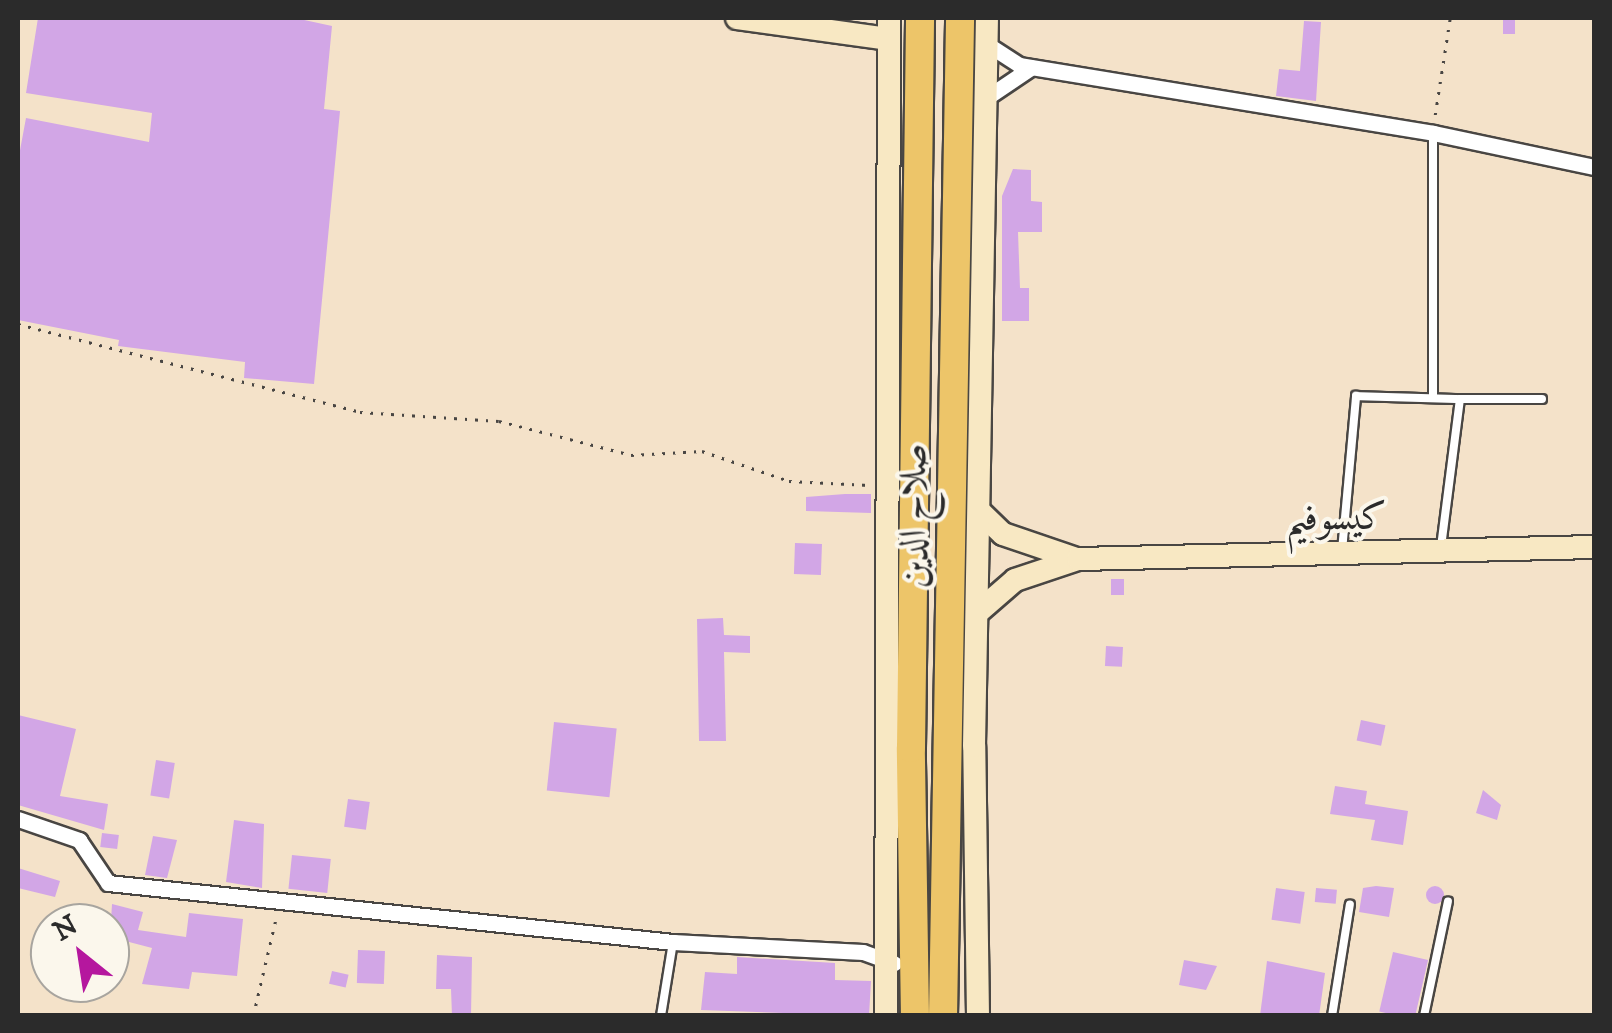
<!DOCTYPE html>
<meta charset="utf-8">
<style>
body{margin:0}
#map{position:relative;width:1612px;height:1033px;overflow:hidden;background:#f4e2c9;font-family:"IM FELL DW Pica",Amiri,serif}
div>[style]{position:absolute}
.building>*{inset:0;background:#d2a6e6;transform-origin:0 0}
.round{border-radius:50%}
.path>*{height:2.5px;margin-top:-1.25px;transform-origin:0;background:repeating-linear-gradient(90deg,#494643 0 2.5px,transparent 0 10.5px)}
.roads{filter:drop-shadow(2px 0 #494643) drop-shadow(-2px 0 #494643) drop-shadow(0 2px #494643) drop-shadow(0 -2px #494643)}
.lane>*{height:8px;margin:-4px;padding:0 4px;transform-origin:4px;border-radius:4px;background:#fff}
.street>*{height:15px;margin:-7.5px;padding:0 7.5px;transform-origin:7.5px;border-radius:7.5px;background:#fff}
.secondary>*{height:22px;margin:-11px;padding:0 11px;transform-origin:11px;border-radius:11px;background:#f8e8c3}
.highway>*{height:28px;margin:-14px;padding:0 14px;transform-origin:14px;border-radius:14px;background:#edc569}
span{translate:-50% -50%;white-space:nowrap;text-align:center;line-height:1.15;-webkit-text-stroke:8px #fbf7ec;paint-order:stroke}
.street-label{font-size:38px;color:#2b2b2b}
.frame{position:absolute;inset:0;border:20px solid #2b2b2b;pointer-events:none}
.north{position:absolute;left:30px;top:903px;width:100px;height:100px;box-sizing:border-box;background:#fbf7ec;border:2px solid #a8a59f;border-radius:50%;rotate:330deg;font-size:28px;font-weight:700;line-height:40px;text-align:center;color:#2b2b2b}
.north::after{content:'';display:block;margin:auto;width:35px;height:45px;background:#b5179e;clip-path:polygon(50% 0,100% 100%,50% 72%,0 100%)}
</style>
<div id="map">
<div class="building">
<div style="clip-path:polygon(38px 18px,295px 18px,332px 26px,324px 109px,340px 111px,314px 384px,244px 378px,245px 362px,118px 346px,119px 340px,18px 320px,18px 161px,26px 118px,149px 142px,152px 113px,26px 93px)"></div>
<div style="left:1503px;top:18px;width:12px;height:16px"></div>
<div style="clip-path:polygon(1304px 21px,1321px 22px,1316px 101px,1276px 96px,1279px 69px,1300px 71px)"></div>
<div style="clip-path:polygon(1013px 169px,1031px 170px,1031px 201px,1042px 202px,1042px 232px,1018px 232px,1020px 288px,1029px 288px,1029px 321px,1002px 321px,1002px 196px)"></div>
<div style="clip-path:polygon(845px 494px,871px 494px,871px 513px,806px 511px,806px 497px)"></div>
<div style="left:795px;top:543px;width:27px;height:31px;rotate:2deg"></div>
<div style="left:1111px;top:579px;width:13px;height:16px"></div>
<div style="clip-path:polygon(723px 618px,724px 635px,750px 636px,750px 653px,724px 652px,726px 741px,699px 741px,697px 619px)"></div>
<div style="left:1106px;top:646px;width:17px;height:20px;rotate:3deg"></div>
<div style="clip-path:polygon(18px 715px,76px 729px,60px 796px,108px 804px,104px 830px,18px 805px)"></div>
<div style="left:1361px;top:720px;width:25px;height:21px;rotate:12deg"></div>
<div style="left:554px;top:722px;width:63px;height:69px;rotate:6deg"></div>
<div style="left:156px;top:760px;width:19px;height:36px;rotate:9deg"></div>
<div style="clip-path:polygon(1335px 786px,1367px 791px,1365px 804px,1408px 811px,1403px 845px,1371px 840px,1375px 820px,1330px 814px)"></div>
<div style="clip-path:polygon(1483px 790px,1501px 805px,1497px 820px,1476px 813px)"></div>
<div style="left:348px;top:799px;width:22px;height:28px;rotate:8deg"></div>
<div style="clip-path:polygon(234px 820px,264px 824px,262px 888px,226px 882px)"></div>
<div style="left:102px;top:833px;width:17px;height:14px;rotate:7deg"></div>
<div style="clip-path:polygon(153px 836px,177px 840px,167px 878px,145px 875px)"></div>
<div style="left:292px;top:855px;width:39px;height:34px;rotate:6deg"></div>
<div style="clip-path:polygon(18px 868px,60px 881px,55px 897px,18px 888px)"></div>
<div style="clip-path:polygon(1376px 886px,1394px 888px,1389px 917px,1359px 912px,1363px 888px)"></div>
<div class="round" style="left:1426px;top:886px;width:18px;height:18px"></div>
<div style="left:1276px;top:888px;width:29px;height:32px;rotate:8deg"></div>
<div style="left:1316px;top:888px;width:21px;height:14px;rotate:5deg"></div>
<div style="clip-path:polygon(112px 904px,143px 912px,138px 930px,186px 937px,189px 913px,243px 919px,237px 976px,192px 972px,189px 989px,142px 984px,152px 948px,110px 937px)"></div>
<div style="left:358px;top:950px;width:27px;height:33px;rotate:2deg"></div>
<div style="left:1393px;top:952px;width:36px;height:61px;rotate:13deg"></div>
<div style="clip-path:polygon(437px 955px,472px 957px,471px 1016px,452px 1016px,451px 989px,436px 989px)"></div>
<div style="clip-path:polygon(737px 957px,835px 963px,835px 980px,871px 981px,869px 1016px,701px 1010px,705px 972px,737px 974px)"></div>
<div style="clip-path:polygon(1184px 960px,1217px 966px,1206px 990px,1179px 985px)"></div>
<div style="clip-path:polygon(1267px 961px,1325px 973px,1319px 1016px,1260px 1016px)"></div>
<div style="left:332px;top:971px;width:17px;height:13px;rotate:13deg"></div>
</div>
<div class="path">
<div style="left:1435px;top:115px;width:98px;rotate:-81.2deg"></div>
<div style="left:18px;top:324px;width:353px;rotate:14.4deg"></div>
<div style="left:360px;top:412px;width:139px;rotate:3.7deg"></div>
<div style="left:499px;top:421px;width:136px;rotate:14.4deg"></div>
<div style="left:631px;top:455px;width:71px;rotate:-3.2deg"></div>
<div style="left:702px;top:451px;width:92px;rotate:19deg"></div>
<div style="left:789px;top:481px;width:80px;rotate:2.9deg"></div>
<div style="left:253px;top:1016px;width:101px;rotate:-76.8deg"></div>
</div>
<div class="roads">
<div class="lane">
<div style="left:1433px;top:398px;width:265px;rotate:-90deg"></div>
<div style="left:1441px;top:547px;width:149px;rotate:-82.7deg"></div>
<div style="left:1460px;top:399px;width:82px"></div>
<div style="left:1342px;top:551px;width:156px;rotate:-84.8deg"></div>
<div style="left:1356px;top:396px;width:104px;rotate:1.7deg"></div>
<div style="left:661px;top:1016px;width:75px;rotate:-80.8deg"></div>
<div style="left:1332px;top:1016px;width:113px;rotate:-80.9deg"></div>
<div style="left:1424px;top:1016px;width:117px;rotate:-78.2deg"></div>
</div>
<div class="street">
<div style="left:987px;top:44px;width:38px;rotate:33deg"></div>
<div style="left:1019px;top:65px;width:420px;rotate:9.3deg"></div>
<div style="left:1433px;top:133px;width:165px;rotate:11.9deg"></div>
<div style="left:986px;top:98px;width:55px;rotate:-34deg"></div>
<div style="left:18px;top:819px;width:65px;rotate:19deg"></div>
<div style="left:79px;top:840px;width:52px;rotate:56deg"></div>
<div style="left:108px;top:883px;width:568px;rotate:5.96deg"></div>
<div style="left:673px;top:942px;width:190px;rotate:3deg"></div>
<div style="left:863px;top:952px;width:33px;rotate:20deg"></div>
</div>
<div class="secondary">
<div style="left:737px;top:18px;width:152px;rotate:7.9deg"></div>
<div style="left:979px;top:511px;width:33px;rotate:44deg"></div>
<div style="left:1003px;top:534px;width:75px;rotate:18.7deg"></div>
<div style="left:977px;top:613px;width:50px;rotate:-41deg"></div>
<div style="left:1015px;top:580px;width:66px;rotate:-18.4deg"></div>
<div style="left:1078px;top:559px;width:516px;rotate:-1.33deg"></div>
<div style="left:886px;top:1016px;width:998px;rotate:-89.83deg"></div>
<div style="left:978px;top:1016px;width:270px;rotate:-90.8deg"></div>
<div style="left:974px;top:746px;width:728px;rotate:-88.98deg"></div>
</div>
<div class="highway">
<div style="left:915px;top:1016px;width:268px;rotate:-90.9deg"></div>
<div style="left:911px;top:748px;width:730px;rotate:-89.29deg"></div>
<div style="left:943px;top:1016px;width:998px;rotate:-89.02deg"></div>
</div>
</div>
<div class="street-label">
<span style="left:915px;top:516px;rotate:-90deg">صلاح الدين</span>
<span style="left:1336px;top:519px;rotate:-1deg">كيسوفيم</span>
</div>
<div class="frame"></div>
<div class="north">N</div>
</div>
